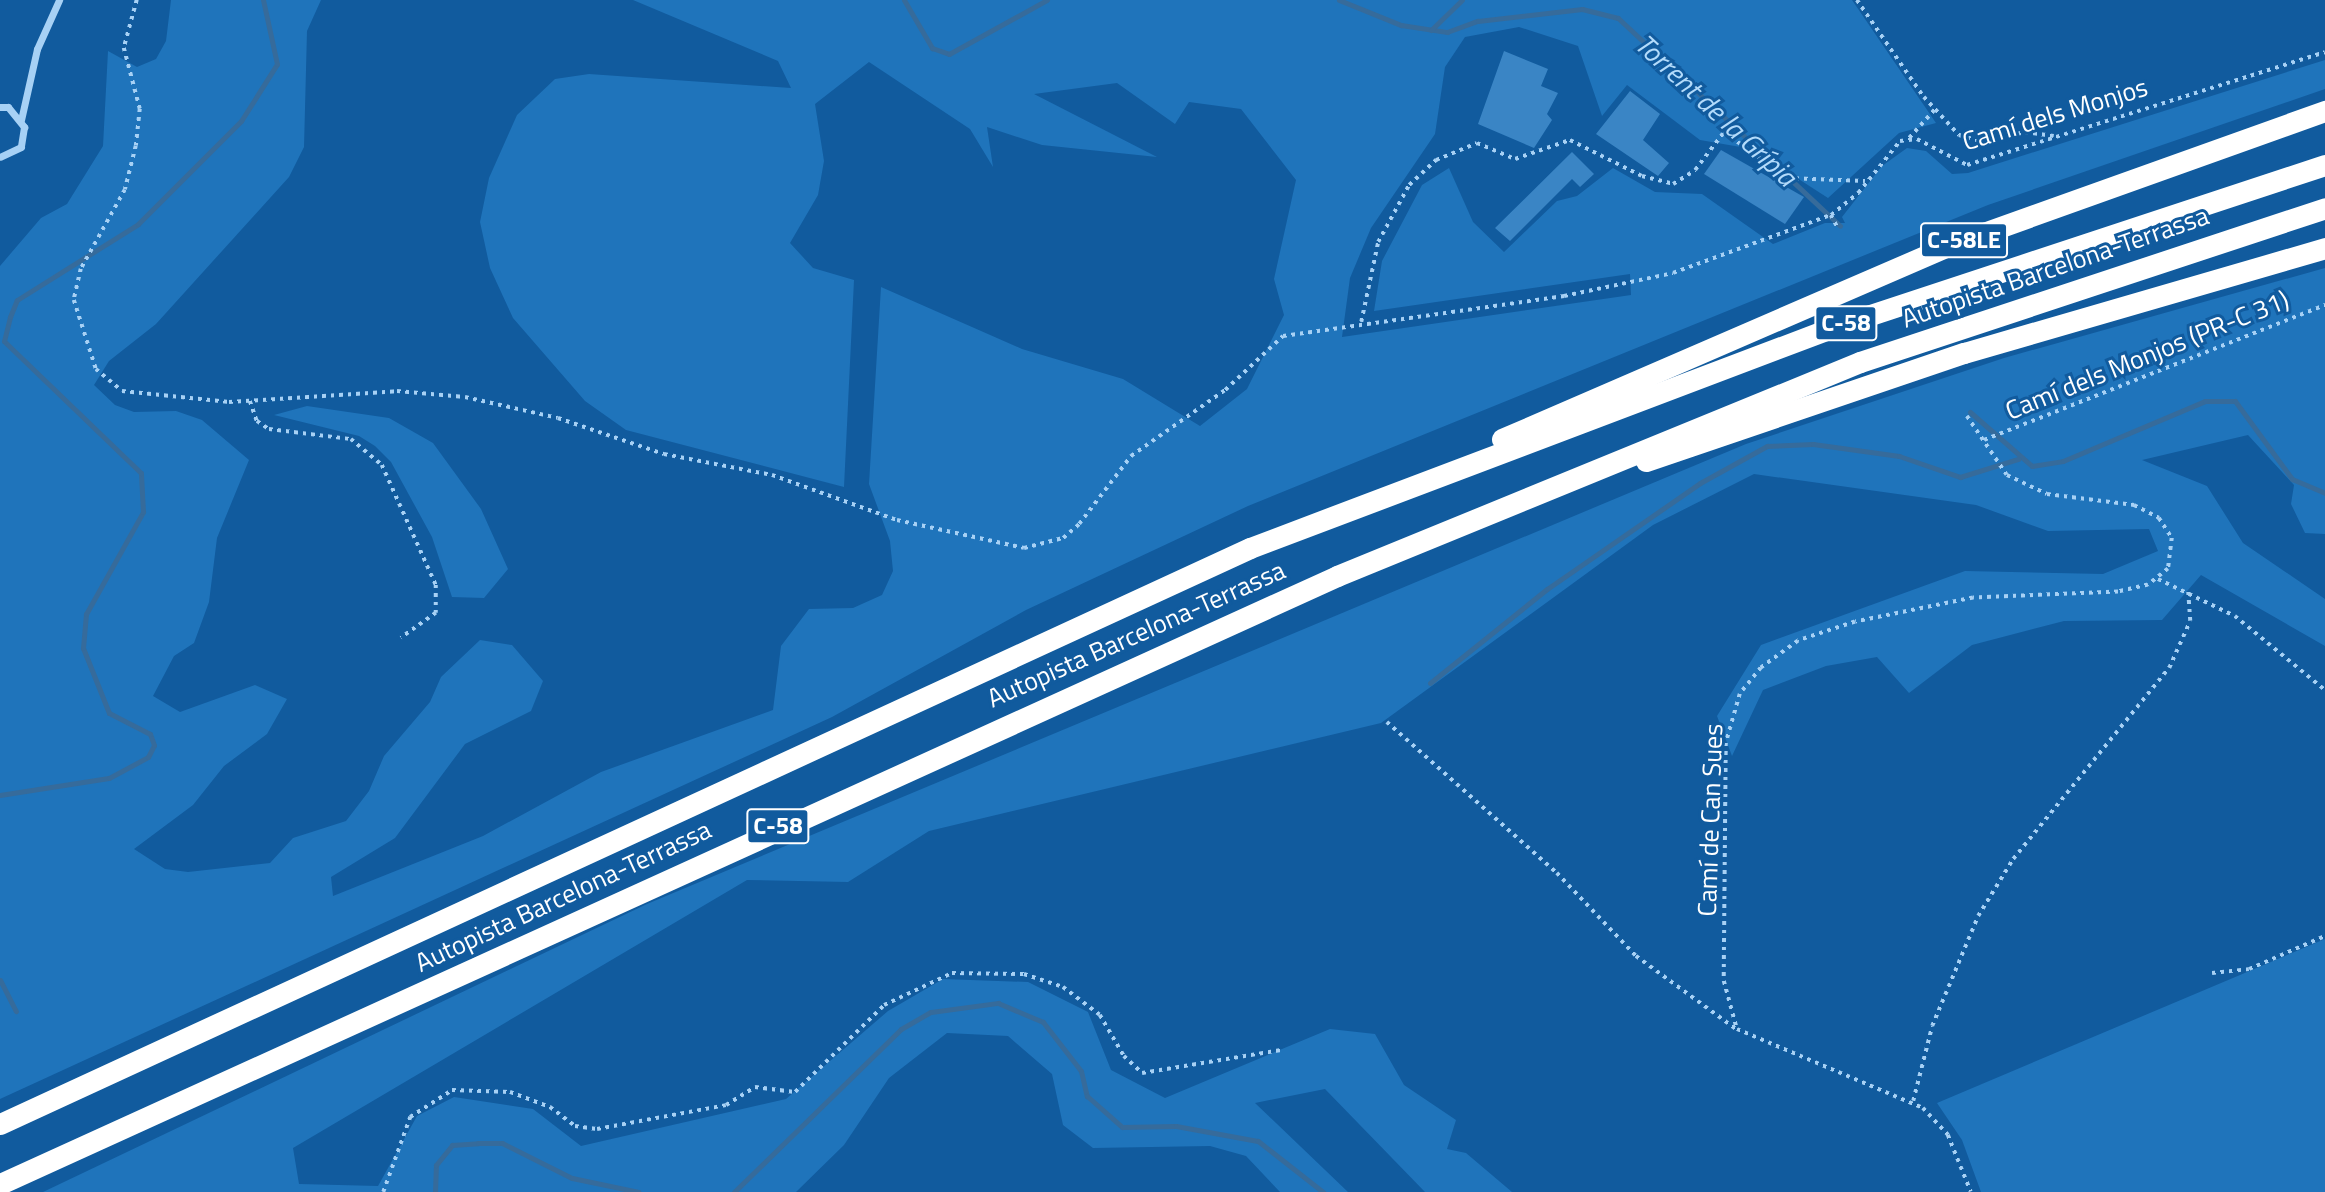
<!DOCTYPE html>
<meta charset="utf-8">
<style>
body{margin:0}
#map{position:relative;width:2325px;height:1192px;overflow:hidden;background:#115b9e;font-family:"Titillium Web",sans-serif}
div>[style]{position:absolute}
.green>*{inset:0;background:#1f74bb}
.stream>*{height:5px;margin:-2.5px;padding:0 2.5px;transform-origin:2.5px;border-radius:2.5px;background:#366b9b}
.building>*{inset:0;background:#3a85c5}
.path>*{height:3.5px;margin-top:-1.75px;transform-origin:0;background:repeating-linear-gradient(90deg,#a7d1f5 0 3.5px,transparent 0 8.5px)}
.minor>*{height:7px;margin:-3.5px;padding:0 3.5px;transform-origin:3.5px;border-radius:3.5px;background:#a7d1f5}
.motorway>*{height:21px;margin:-10.5px;padding:0 10.5px;transform-origin:10.5px;border-radius:10.5px;background:#fff}
span{translate:-50% -50%;white-space:nowrap;text-align:center;line-height:1.15;-webkit-text-stroke:6px #115b9e;paint-order:stroke}
.shield-label span{padding:2px 5px;background:#115b9e;border:2px solid;border-radius:5px;-webkit-text-stroke-width:0}
.shield-label{font-size:24px;color:#fff;font-weight:700}
.street-label{font-size:26px;color:#fff}
.water-label{font-size:28px;color:#b3dbfb;font-style:italic}
</style>
<div id="map">
<div class="green">
<div style="clip-path:polygon(171px 0,321px 0,307px 31px,304px 147px,289px 177px,156px 324px,109px 361px,94px 385px,115px 405px,134px 412px,176px 411px,202px 420px,249px 460px,217px 538px,209px 602px,194px 643px,174px 656px,153px 696px,180px 712px,255px 685px,287px 699px,267px 734px,224px 766px,193px 805px,134px 849px,165px 869px,188px 872px,270px 863px,293px 838px,346px 821px,369px 791px,384px 756px,430px 702px,441px 677px,480px 640px,512px 645px,543px 681px,531px 711px,465px 744px,395px 838px,331px 877px,333px 896px,483px 836px,601px 772px,773px 710px,781px 646px,809px 609px,853px 608px,882px 595px,893px 571px,890px 541px,869px 484px,881px 287px,1022px 349px,1123px 379px,1200px 426px,1247px 389px,1284px 315px,1274px 279px,1296px 180px,1241px 109px,1189px 102px,1175px 124px,1117px 83px,1034px 94px,1157px 157px,1042px 145px,987px 127px,993px 167px,970px 129px,869px 62px,815px 104px,824px 161px,818px 195px,790px 243px,813px 268px,854px 280px,844px 487px,626px 430px,585px 401px,513px 318px,490px 268px,480px 222px,489px 178px,517px 115px,555px 79px,589px 74px,791px 88px,778px 61px,633px 0,1852px 0,1936px 123px,1899px 133px,1828px 198px,1752px 149px,1700px 140px,1627px 85px,1602px 116px,1578px 46px,1519px 27px,1465px 37px,1445px 67px,1435px 134px,1371px 228px,1350px 278px,1342px 337px,1631px 295px,1630px 274px,1374px 311px,1382px 261px,1422px 185px,1449px 168px,1473px 222px,1504px 252px,1557px 201px,1577px 196px,1613px 168px,1655px 192px,1702px 194px,1773px 244px,1825px 223px,1845px 223px,1842px 217px,1882px 166px,1907px 148px,1926px 151px,1952px 174px,1968px 173px,2325px 60px,2325px 89px,1988px 205px,1248px 506px,1026px 610px,832px 717px,0 1099px,0 266px,41px 218px,67px 204px,103px 146px,108px 51px,137px 67px,156px 59px,166px 41px)"></div>
<div style="clip-path:polygon(2325px 268px,2325px 534px,2305px 533px,2291px 504px,2294px 485px,2248px 435px,2142px 460px,2207px 486px,2243px 543px,2325px 599px,2325px 646px,2201px 575px,2162px 620px,2064px 621px,1972px 645px,1909px 693px,1877px 657px,1826px 666px,1763px 690px,1732px 756px,1717px 716px,1761px 645px,1965px 571px,2103px 574px,2158px 551px,2149px 529px,2048px 531px,1976px 505px,1754px 474px,1653px 525px,1381px 723px,929px 831px,848px 882px,747px 880px,293px 1148px,299px 1184px,378px 1186px,417px 1116px,454px 1097px,533px 1109px,581px 1146px,786px 1099px,888px 1011px,943px 979px,1028px 982px,1088px 1012px,1111px 1070px,1165px 1098px,1330px 1029px,1375px 1034px,1404px 1085px,1456px 1120px,1447px 1149px,1466px 1153px,1512px 1192px,1425px 1192px,1325px 1089px,1255px 1103px,1348px 1192px,1280px 1192px,1246px 1156px,1210px 1146px,1093px 1148px,1063px 1125px,1052px 1074px,1008px 1036px,947px 1033px,889px 1078px,844px 1145px,796px 1192px,43px 1192px,647px 904px,1746px 444px,2004px 358px)"></div>
<div style="clip-path:polygon(307px 406px,389px 418px,433px 443px,481px 509px,508px 569px,484px 598px,452px 597px,432px 537px,391px 462px,375px 446px,359px 436px,274px 415px)"></div>
<div style="clip-path:polygon(2325px 939px,2325px 1192px,1981px 1192px,1962px 1140px,1937px 1103px)"></div>
</div>
<div class="stream">
<div style="left:904px;top:0;width:56px;rotate:59.7deg"></div>
<div style="left:932px;top:48px;width:18px;rotate:19deg"></div>
<div style="left:949px;top:54px;width:112px;rotate:-28.9deg"></div>
<div style="left:1339px;top:0;width:67px;rotate:22deg"></div>
<div style="left:1401px;top:25px;width:47px;rotate:8.7deg"></div>
<div style="left:1447px;top:32px;width:33px;rotate:-20deg"></div>
<div style="left:1478px;top:21px;width:105px;rotate:-6.6deg"></div>
<div style="left:1582px;top:9px;width:37px;rotate:14deg"></div>
<div style="left:1618px;top:18px;width:304px;rotate:43.1deg"></div>
<div style="left:1431px;top:30px;width:43px;rotate:-44.1deg"></div>
<div style="left:1970px;top:412px;width:82px;rotate:41.1deg"></div>
<div style="left:2032px;top:466px;width:31px;rotate:-9deg"></div>
<div style="left:2063px;top:461px;width:154px;rotate:-22.9deg"></div>
<div style="left:2205px;top:401px;width:30px"></div>
<div style="left:2235px;top:401px;width:97px;rotate:53.8deg"></div>
<div style="left:2292px;top:479px;width:36px;rotate:23deg"></div>
<div style="left:1430px;top:683px;width:150px;rotate:-38.8deg"></div>
<div style="left:1547px;top:589px;width:186px;rotate:-34.7deg"></div>
<div style="left:1700px;top:483px;width:77px;rotate:-28.9deg"></div>
<div style="left:1767px;top:446px;width:46px;rotate:-2.5deg"></div>
<div style="left:1813px;top:444px;width:87px;rotate:7.9deg"></div>
<div style="left:1899px;top:456px;width:65px;rotate:19deg"></div>
<div style="left:1960px;top:477px;width:61px;rotate:-17.2deg"></div>
<div style="left:0;top:795px;width:110px;rotate:-8.9deg"></div>
<div style="left:109px;top:778px;width:44px;rotate:-28.3deg"></div>
<div style="left:148px;top:757px;width:13px;rotate:-63deg"></div>
<div style="left:154px;top:745px;width:12px;rotate:-110deg"></div>
<div style="left:150px;top:734px;width:46px;rotate:-152.9deg"></div>
<div style="left:109px;top:713px;width:70px;rotate:-111.8deg"></div>
<div style="left:83px;top:648px;width:34px;rotate:-85deg"></div>
<div style="left:86px;top:614px;width:117px;rotate:-60.8deg"></div>
<div style="left:143px;top:512px;width:39px;rotate:-93deg"></div>
<div style="left:141px;top:473px;width:190px;rotate:-136.1deg"></div>
<div style="left:4px;top:341px;width:25px;rotate:-76deg"></div>
<div style="left:10px;top:317px;width:18px;rotate:-68deg"></div>
<div style="left:17px;top:300px;width:143px;rotate:-32.1deg"></div>
<div style="left:138px;top:224px;width:146px;rotate:-45deg"></div>
<div style="left:241px;top:121px;width:67px;rotate:-57.7deg"></div>
<div style="left:277px;top:64px;width:66px;rotate:-102.3deg"></div>
<div style="left:0;top:980px;width:35px;rotate:63deg"></div>
<div style="left:435px;top:1192px;width:27px;rotate:-88deg"></div>
<div style="left:436px;top:1165px;width:26px;rotate:-51deg"></div>
<div style="left:452px;top:1145px;width:26px;rotate:-4deg"></div>
<div style="left:478px;top:1143px;width:24px"></div>
<div style="left:502px;top:1143px;width:78px;rotate:26.6deg"></div>
<div style="left:572px;top:1178px;width:68px;rotate:11.8deg"></div>
<div style="left:734px;top:1192px;width:233px;rotate:-44.3deg"></div>
<div style="left:901px;top:1029px;width:34px;rotate:-30deg"></div>
<div style="left:931px;top:1012px;width:68px;rotate:-7.7deg"></div>
<div style="left:998px;top:1003px;width:49px;rotate:22.9deg"></div>
<div style="left:1043px;top:1022px;width:62px;rotate:52.2deg"></div>
<div style="left:1081px;top:1071px;width:26px;rotate:77deg"></div>
<div style="left:1087px;top:1096px;width:47px;rotate:41.5deg"></div>
<div style="left:1122px;top:1127px;width:54px;rotate:-1.1deg"></div>
<div style="left:1176px;top:1126px;width:83px;rotate:10.4deg"></div>
<div style="left:1258px;top:1141px;width:83px;rotate:38.1deg"></div>
</div>
<div class="building">
<div style="clip-path:polygon(1504px 51px,1548px 69px,1541px 86px,1558px 93px,1547px 114px,1552px 120px,1534px 148px,1478px 124px)"></div>
<div style="clip-path:polygon(1630px 91px,1660px 114px,1643px 140px,1669px 163px,1658px 176px,1596px 134px)"></div>
<div style="clip-path:polygon(1721px 150px,1804px 197px,1785px 224px,1704px 174px)"></div>
<div style="clip-path:polygon(1572px 152px,1594px 174px,1580px 187px,1572px 179px,1510px 241px,1495px 228px)"></div>
</div>
<div class="path">
<div style="left:137px;top:0;width:50px;rotate:105.2deg"></div>
<div style="left:124px;top:48px;width:63px;rotate:75.3deg"></div>
<div style="left:140px;top:109px;width:37px;rotate:96deg"></div>
<div style="left:136px;top:146px;width:45px;rotate:104deg"></div>
<div style="left:125px;top:190px;width:90px;rotate:119.1deg"></div>
<div style="left:81px;top:269px;width:32px;rotate:103deg"></div>
<div style="left:74px;top:300px;width:72px;rotate:72.3deg"></div>
<div style="left:96px;top:369px;width:34px;rotate:40deg"></div>
<div style="left:122px;top:391px;width:108px;rotate:5.9deg"></div>
<div style="left:229px;top:402px;width:168px;rotate:-3.7deg"></div>
<div style="left:397px;top:391px;width:68px;rotate:5deg"></div>
<div style="left:465px;top:397px;width:95px;rotate:12.7deg"></div>
<div style="left:558px;top:418px;width:112px;rotate:18.8deg"></div>
<div style="left:664px;top:454px;width:110px;rotate:11deg"></div>
<div style="left:772px;top:475px;width:133px;rotate:19.8deg"></div>
<div style="left:897px;top:520px;width:130px;rotate:12.4deg"></div>
<div style="left:1024px;top:548px;width:40px;rotate:-14.4deg"></div>
<div style="left:1063px;top:538px;width:21px;rotate:-41deg"></div>
<div style="left:1079px;top:524px;width:86px;rotate:-52.6deg"></div>
<div style="left:1131px;top:456px;width:115px;rotate:-35.1deg"></div>
<div style="left:1225px;top:390px;width:79px;rotate:-43deg"></div>
<div style="left:1283px;top:336px;width:284px;rotate:-8.1deg"></div>
<div style="left:1564px;top:296px;width:111px;rotate:-11.9deg"></div>
<div style="left:1673px;top:273px;width:168px;rotate:-20.2deg"></div>
<div style="left:1831px;top:215px;width:35px;rotate:-39deg"></div>
<div style="left:1858px;top:193px;width:67px;rotate:-51.1deg"></div>
<div style="left:1900px;top:141px;width:17px;rotate:-7deg"></div>
<div style="left:1917px;top:139px;width:56px;rotate:27.5deg"></div>
<div style="left:1967px;top:165px;width:375px;rotate:-17.5deg"></div>
<div style="left:1857px;top:0;width:118px;rotate:55.4deg"></div>
<div style="left:1924px;top:97px;width:52px;rotate:47.4deg"></div>
<div style="left:1959px;top:135px;width:26px;rotate:16deg"></div>
<div style="left:1984px;top:142px;width:42px;rotate:-13.7deg"></div>
<div style="left:2025px;top:132px;width:29px;rotate:8deg"></div>
<div style="left:1909px;top:138px;width:38px;rotate:-48deg"></div>
<div style="left:1831px;top:215px;width:15px;rotate:62deg"></div>
<div style="left:1361px;top:322px;width:82px;rotate:-78deg"></div>
<div style="left:1378px;top:242px;width:65px;rotate:-61.5deg"></div>
<div style="left:1409px;top:185px;width:37px;rotate:-43deg"></div>
<div style="left:1436px;top:160px;width:44px;rotate:-22.5deg"></div>
<div style="left:1477px;top:143px;width:41px;rotate:22.8deg"></div>
<div style="left:1515px;top:159px;width:58px;rotate:-19.1deg"></div>
<div style="left:1570px;top:140px;width:80px;rotate:26.6deg"></div>
<div style="left:1642px;top:176px;width:32px;rotate:14deg"></div>
<div style="left:1673px;top:184px;width:26px;rotate:-32deg"></div>
<div style="left:1695px;top:170px;width:48px;rotate:-52.7deg"></div>
<div style="left:1724px;top:132px;width:78px;rotate:36.1deg"></div>
<div style="left:1787px;top:178px;width:78px;rotate:2.2deg"></div>
<div style="left:250px;top:401px;width:21px;rotate:71deg"></div>
<div style="left:257px;top:421px;width:14px;rotate:34deg"></div>
<div style="left:269px;top:429px;width:83px;rotate:7deg"></div>
<div style="left:351px;top:439px;width:40px;rotate:40deg"></div>
<div style="left:382px;top:465px;width:132px;rotate:65.8deg"></div>
<div style="left:436px;top:585px;width:28px;rotate:90deg"></div>
<div style="left:436px;top:613px;width:43px;rotate:144.5deg"></div>
<div style="left:1967px;top:416px;width:71px;rotate:55.9deg"></div>
<div style="left:2007px;top:475px;width:44px;rotate:25.4deg"></div>
<div style="left:2047px;top:494px;width:88px;rotate:7.2deg"></div>
<div style="left:2134px;top:505px;width:28px;rotate:27deg"></div>
<div style="left:2159px;top:518px;width:24px;rotate:57deg"></div>
<div style="left:2172px;top:538px;width:31px;rotate:97deg"></div>
<div style="left:2168px;top:569px;width:26px;rotate:141deg"></div>
<div style="left:2148px;top:585px;width:31px;rotate:167deg"></div>
<div style="left:2118px;top:592px;width:145px;rotate:177.6deg"></div>
<div style="left:1973px;top:598px;width:120px;rotate:168.5deg"></div>
<div style="left:1855px;top:622px;width:60px;rotate:161.6deg"></div>
<div style="left:1798px;top:641px;width:46px;rotate:143.9deg"></div>
<div style="left:1761px;top:668px;width:33px;rotate:129deg"></div>
<div style="left:1740px;top:694px;width:51px;rotate:105.9deg"></div>
<div style="left:1726px;top:743px;width:238px;rotate:90.5deg"></div>
<div style="left:1724px;top:981px;width:50px;rotate:74.8deg"></div>
<div style="left:1737px;top:1029px;width:202px;rotate:23deg"></div>
<div style="left:1923px;top:1108px;width:37px;rotate:47deg"></div>
<div style="left:1948px;top:1135px;width:61px;rotate:68deg"></div>
<div style="left:1984px;top:440px;width:367px;rotate:-21.6deg"></div>
<div style="left:2158px;top:579px;width:85px;rotate:25.7deg"></div>
<div style="left:2235px;top:616px;width:117px;rotate:39.4deg"></div>
<div style="left:1387px;top:722px;width:227px;rotate:41.6deg"></div>
<div style="left:1557px;top:873px;width:115px;rotate:46.4deg"></div>
<div style="left:1636px;top:956px;width:124px;rotate:36.1deg"></div>
<div style="left:2212px;top:973px;width:37px;rotate:-6deg"></div>
<div style="left:2249px;top:969px;width:83px;rotate:-23.5deg"></div>
<div style="left:1913px;top:1101px;width:77px;rotate:-75.8deg"></div>
<div style="left:1932px;top:1026px;width:119px;rotate:-67.3deg"></div>
<div style="left:1978px;top:916px;width:67px;rotate:-58.4deg"></div>
<div style="left:2013px;top:859px;width:247px;rotate:-50.8deg"></div>
<div style="left:2169px;top:668px;width:51px;rotate:-65.9deg"></div>
<div style="left:2190px;top:621px;width:30px;rotate:-94deg"></div>
<div style="left:383px;top:1192px;width:80px;rotate:-70.2deg"></div>
<div style="left:410px;top:1117px;width:50px;rotate:-32.7deg"></div>
<div style="left:452px;top:1090px;width:58px;rotate:2deg"></div>
<div style="left:510px;top:1092px;width:43px;rotate:20.6deg"></div>
<div style="left:550px;top:1107px;width:31px;rotate:37deg"></div>
<div style="left:575px;top:1126px;width:22px;rotate:8deg"></div>
<div style="left:597px;top:1129px;width:131px;rotate:-10.5deg"></div>
<div style="left:726px;top:1105px;width:34px;rotate:-32deg"></div>
<div style="left:755px;top:1087px;width:40px;rotate:7.1deg"></div>
<div style="left:795px;top:1092px;width:124px;rotate:-44.3deg"></div>
<div style="left:884px;top:1005px;width:75px;rotate:-25.2deg"></div>
<div style="left:952px;top:973px;width:72px;rotate:0.8deg"></div>
<div style="left:1024px;top:974px;width:41px;rotate:18.4deg"></div>
<div style="left:1063px;top:987px;width:46px;rotate:37.1deg"></div>
<div style="left:1100px;top:1015px;width:48px;rotate:59.7deg"></div>
<div style="left:1124px;top:1056px;width:25px;rotate:43deg"></div>
<div style="left:1142px;top:1073px;width:141px;rotate:-9.4deg"></div>
</div>
<div class="minor">
<div style="left:0;top:107px;width:8px"></div>
<div style="left:8px;top:107px;width:26px;rotate:51deg"></div>
<div style="left:24px;top:127px;width:20px;rotate:99deg"></div>
<div style="left:21px;top:147px;width:23px;rotate:155deg"></div>
<div style="left:21px;top:120px;width:73px;rotate:-77.3deg"></div>
<div style="left:37px;top:49px;width:54px;rotate:-65.8deg"></div>
</div>
<div class="motorway">
<div style="left:1502px;top:439px;width:495px;rotate:-23.4deg"></div>
<div style="left:1956px;top:243px;width:392px;rotate:-19.7deg"></div>
<div style="left:1646px;top:461px;width:336px;rotate:-18.8deg"></div>
<div style="left:1964px;top:353px;width:376px;rotate:-16.2deg"></div>
<div style="left:0;top:1124px;width:1376px;rotate:-24.74deg"></div>
<div style="left:1250px;top:548px;width:624px;rotate:-20.73deg"></div>
<div style="left:1834px;top:327px;width:517px;rotate:-18.26deg"></div>
<div style="left:0;top:1184px;width:1469px;rotate:-24.45deg"></div>
<div style="left:1337px;top:576px;width:565px;rotate:-22.25deg"></div>
<div style="left:1860px;top:362px;width:490px;rotate:-18.3deg"></div>
</div>
<div class="shield-label">
<span style="left:1964px;top:240px">C-58LE</span>
<span style="left:1846px;top:323px">C-58</span>
<span style="left:778px;top:826px">C-58</span>
</div>
<div class="street-label">
<span style="left:2055px;top:114px;rotate:-17deg">Camí dels Monjos</span>
<span style="left:2055px;top:267px;rotate:-19deg">Autopista Barcelona-Terrassa</span>
<span style="left:2147px;top:355px;rotate:-22deg">Camí dels Monjos (PR-C 31)</span>
<span style="left:1136px;top:634px;rotate:-24deg">Autopista Barcelona-Terrassa</span>
<span style="left:1710px;top:820px;rotate:-88deg">Camí de Can Sues</span>
<span style="left:563px;top:896px;rotate:-25deg">Autopista Barcelona-Terrassa</span>
</div>
<div class="water-label">
<span style="left:1716px;top:110px;rotate:43deg">Torrent de la Grípia</span>
</div>
</div>
